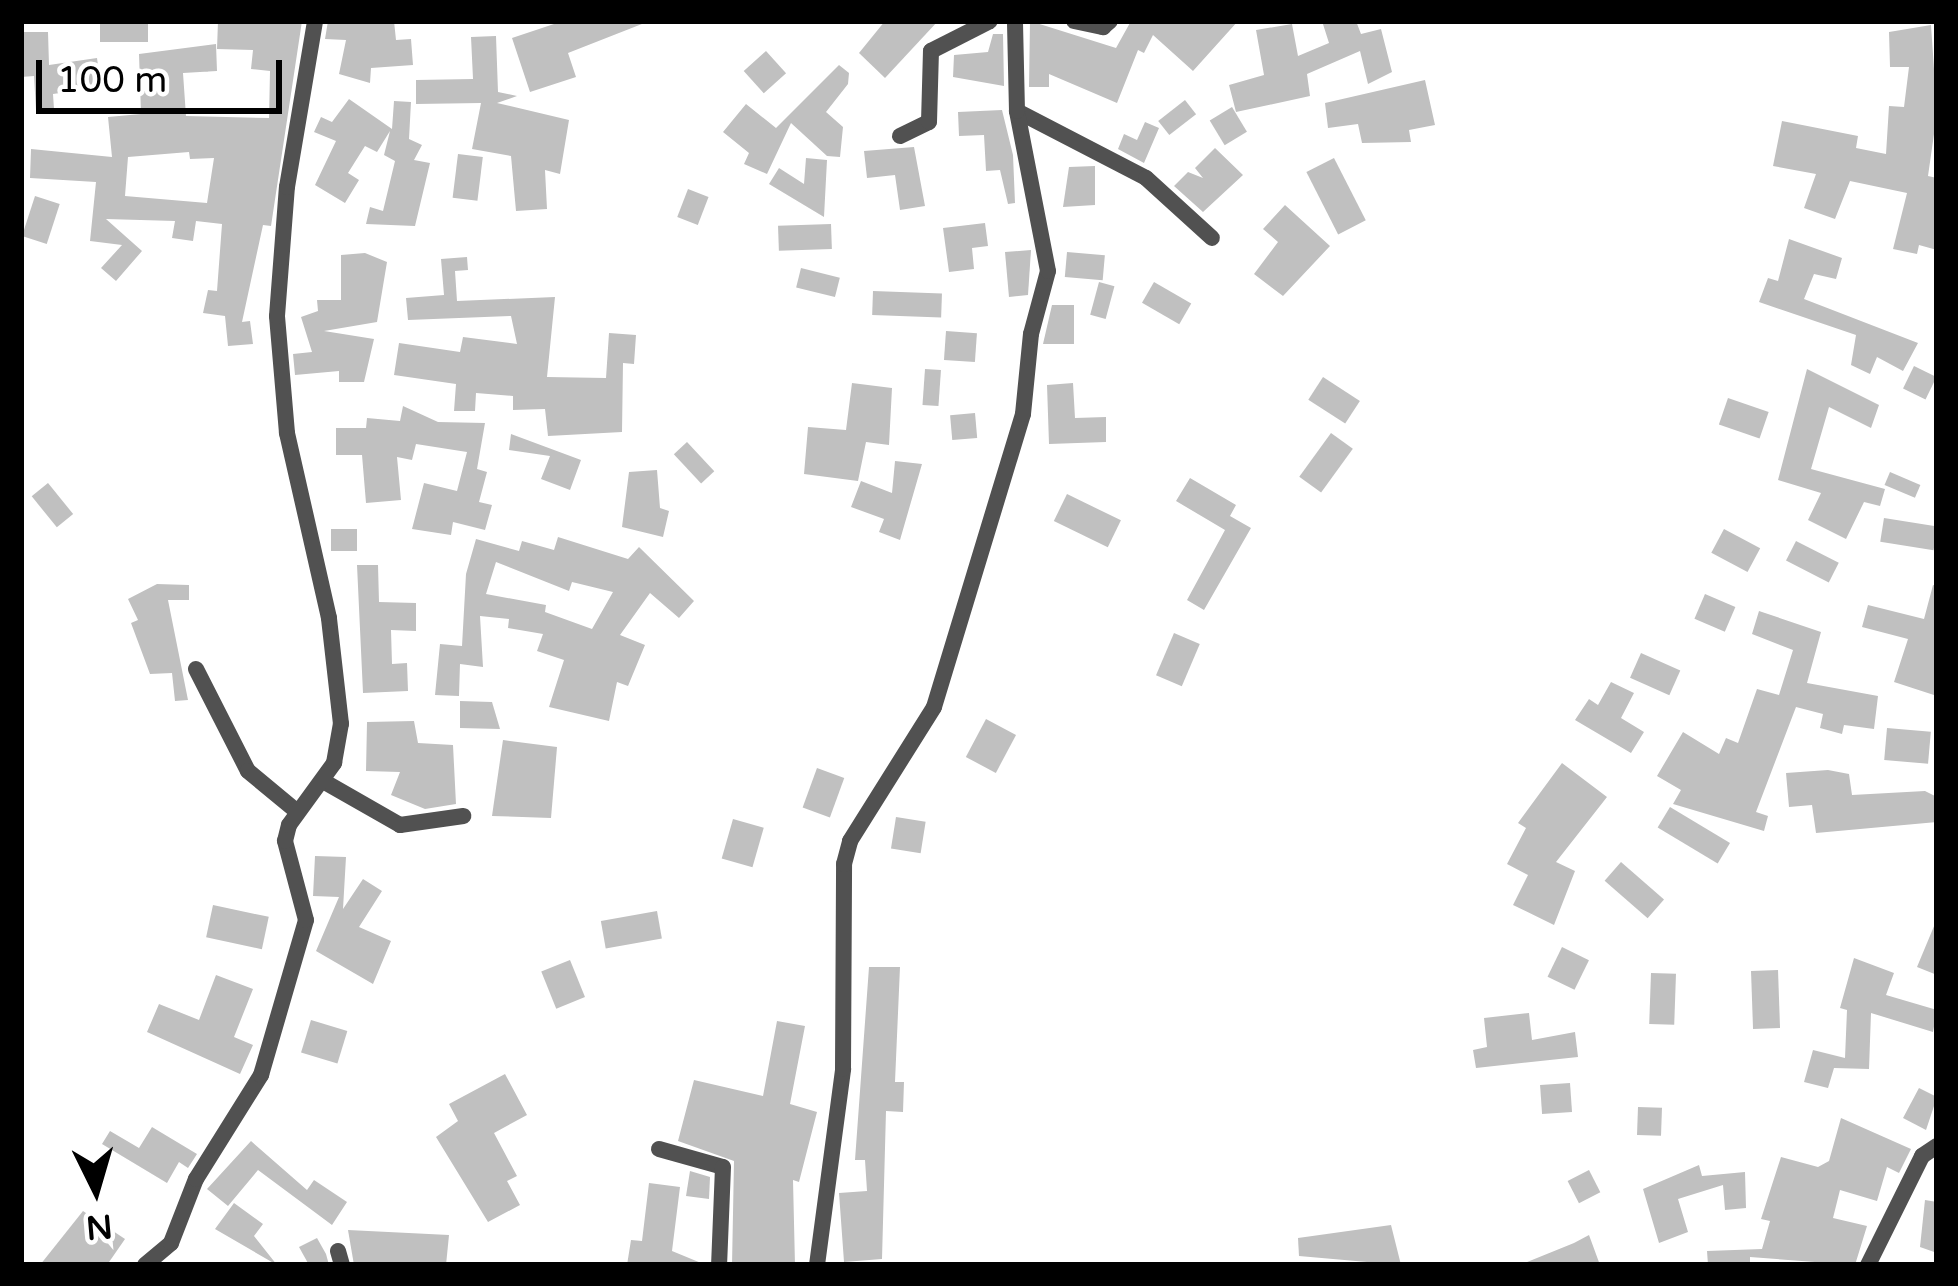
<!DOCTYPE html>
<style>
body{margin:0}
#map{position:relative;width:1958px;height:1286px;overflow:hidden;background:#fff;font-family:"Varela Round",sans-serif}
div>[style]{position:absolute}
.building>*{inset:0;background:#c0c0c0;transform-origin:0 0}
.minor>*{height:16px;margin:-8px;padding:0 8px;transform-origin:8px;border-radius:8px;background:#515151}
span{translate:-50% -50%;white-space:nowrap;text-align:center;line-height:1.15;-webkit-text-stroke:10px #fff;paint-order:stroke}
.frame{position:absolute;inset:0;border:24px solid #000;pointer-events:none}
.north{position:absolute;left:36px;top:1130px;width:120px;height:120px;-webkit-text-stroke:9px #fff;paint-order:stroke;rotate:175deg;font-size:33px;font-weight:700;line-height:48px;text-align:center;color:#000}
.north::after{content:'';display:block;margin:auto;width:42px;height:54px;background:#000;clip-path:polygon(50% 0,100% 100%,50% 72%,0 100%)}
.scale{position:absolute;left:36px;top:60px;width:246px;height:54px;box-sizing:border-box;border:6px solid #000;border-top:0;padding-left:15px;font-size:36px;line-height:42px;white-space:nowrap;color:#000;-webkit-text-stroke:9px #fff;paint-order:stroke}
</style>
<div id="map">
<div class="building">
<div style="left:100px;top:21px;width:48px;height:21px"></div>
<div style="clip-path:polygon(evenodd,218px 21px,302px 21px,271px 226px,263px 225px,242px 322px,250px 321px,253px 344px,228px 346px,225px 316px,203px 313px,208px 290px,217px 291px,222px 224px,196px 221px,193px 241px,172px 238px,175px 221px,106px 219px,142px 251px,116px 281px,101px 268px,122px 245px,90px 241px,96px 182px,30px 178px,31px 149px,112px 157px,108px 117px,141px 114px,139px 54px,216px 44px,217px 71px,183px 73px,186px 116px,269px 118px,270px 71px,251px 69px,253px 50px,217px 49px,218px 21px,189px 152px,190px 159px,214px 158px,207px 203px,125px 196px,128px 157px,189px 152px)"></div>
<div style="clip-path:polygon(328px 21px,394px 21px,396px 40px,411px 39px,413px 65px,371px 68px,370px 83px,339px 74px,346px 40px,325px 39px)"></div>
<div style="clip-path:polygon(563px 21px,647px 21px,647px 22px,568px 53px,576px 77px,530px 92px,512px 38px)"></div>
<div style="clip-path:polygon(885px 21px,938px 21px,885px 78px,859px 53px)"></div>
<div style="clip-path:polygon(1030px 21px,1116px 48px,1131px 21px,1238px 21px,1193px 71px,1153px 35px,1144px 53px,1138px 50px,1117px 103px,1049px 74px,1049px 87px,1029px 87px)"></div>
<div style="clip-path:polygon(1322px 21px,1356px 21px,1361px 34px,1381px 29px,1392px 72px,1368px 84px,1360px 51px,1307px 74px,1310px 96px,1236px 112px,1229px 85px,1264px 75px,1256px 30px,1292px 24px,1298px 56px,1329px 43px)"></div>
<div style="clip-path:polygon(1931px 25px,1937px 113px,1928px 176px,1937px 178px,1937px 250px,1919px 245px,1917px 254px,1893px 249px,1907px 193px,1850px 181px,1835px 219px,1804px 208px,1816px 174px,1773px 166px,1782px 121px,1858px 136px,1856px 148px,1886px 154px,1889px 106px,1904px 107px,1909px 67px,1890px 67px,1889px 32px)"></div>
<div style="clip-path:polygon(21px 32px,48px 32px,49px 65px,97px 58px,101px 87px,53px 94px,54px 109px,36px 110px,34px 76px,21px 77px)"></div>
<div style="clip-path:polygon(993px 34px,1003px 34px,1004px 86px,953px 77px,954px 55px,988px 52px)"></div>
<div style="clip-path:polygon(496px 36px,498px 92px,517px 96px,497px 103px,569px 120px,560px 174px,545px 170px,547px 209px,516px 211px,511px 156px,472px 149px,481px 103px,416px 104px,416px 80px,473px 79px,471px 37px)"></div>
<div style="left:766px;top:51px;width:30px;height:30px;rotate:48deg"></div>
<div style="clip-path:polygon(839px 65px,849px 73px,848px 84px,826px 112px,843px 127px,840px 157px,827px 156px,791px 123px,767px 174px,744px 164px,749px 153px,723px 132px,746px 104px,776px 128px)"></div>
<div style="clip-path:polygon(1425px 80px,1435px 125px,1409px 130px,1411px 142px,1362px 143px,1358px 124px,1328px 128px,1325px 103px)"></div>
<div style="clip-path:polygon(349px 99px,392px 129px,394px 101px,411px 102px,409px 139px,422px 145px,414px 160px,430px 163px,415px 226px,366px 224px,370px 207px,383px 211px,395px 161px,384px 155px,390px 131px,377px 152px,365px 146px,348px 173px,359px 180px,345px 203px,315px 185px,336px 141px,314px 132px,321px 117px,332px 122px)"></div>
<div style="left:1185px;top:100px;width:18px;height:34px;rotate:52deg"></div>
<div style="left:1232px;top:107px;width:29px;height:26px;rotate:59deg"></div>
<div style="clip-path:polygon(1002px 110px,1013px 155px,1015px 203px,1008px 204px,1000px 170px,986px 171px,984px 135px,959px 136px,958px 112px)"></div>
<div style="clip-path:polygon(1145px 122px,1159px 128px,1144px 163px,1118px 149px,1124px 134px,1137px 140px)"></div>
<div style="clip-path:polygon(914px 147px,925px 206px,900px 210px,895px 175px,867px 178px,864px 151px)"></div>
<div style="clip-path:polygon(1215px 148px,1243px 175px,1203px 212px,1174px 186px,1188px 172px,1203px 178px,1195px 168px)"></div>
<div style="left:458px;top:154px;width:25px;height:44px;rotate:7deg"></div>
<div style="clip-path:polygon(806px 158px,827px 160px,824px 217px,769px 184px,779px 168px,804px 184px)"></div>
<div style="left:1334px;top:158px;width:70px;height:31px;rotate:63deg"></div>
<div style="clip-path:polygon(1095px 166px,1095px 205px,1063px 207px,1069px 167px)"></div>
<div style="left:688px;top:189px;width:22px;height:30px;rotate:21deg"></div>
<div style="left:35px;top:196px;width:26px;height:42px;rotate:18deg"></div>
<div style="clip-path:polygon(1285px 205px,1330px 246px,1283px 296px,1254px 274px,1278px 242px,1263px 229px)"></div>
<div style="clip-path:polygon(985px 223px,988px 246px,972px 248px,974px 269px,949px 272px,943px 228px)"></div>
<div style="left:831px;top:224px;width:25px;height:53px;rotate:88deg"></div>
<div style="clip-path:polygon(1789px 239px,1842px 258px,1836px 279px,1814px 274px,1804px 299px,1918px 343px,1903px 371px,1877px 357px,1870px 374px,1851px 365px,1856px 335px,1759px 302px,1768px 278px,1778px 281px)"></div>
<div style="clip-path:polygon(1031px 250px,1028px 295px,1009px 297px,1005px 252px)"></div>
<div style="left:1067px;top:252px;width:38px;height:25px;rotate:5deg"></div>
<div style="clip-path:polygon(365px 253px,387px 262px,377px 322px,324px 331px,374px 339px,364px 382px,339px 382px,339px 371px,295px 375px,293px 354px,312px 352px,301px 317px,318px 311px,317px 300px,341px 300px,341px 255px)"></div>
<div style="clip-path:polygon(467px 257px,468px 270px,455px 271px,457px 301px,555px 297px,547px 377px,606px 378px,609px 333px,636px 335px,634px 364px,623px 363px,622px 432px,548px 436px,545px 409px,513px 410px,513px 396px,476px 393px,475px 411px,454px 411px,456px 384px,394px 375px,399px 343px,460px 352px,463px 337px,517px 344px,511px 316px,408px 320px,406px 298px,444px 295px,441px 259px)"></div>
<div style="left:801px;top:268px;width:40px;height:20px;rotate:14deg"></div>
<div style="left:1099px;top:282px;width:16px;height:34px;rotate:15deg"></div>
<div style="left:1154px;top:282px;width:43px;height:24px;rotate:30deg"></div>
<div style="left:873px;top:291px;width:69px;height:24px;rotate:2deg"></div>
<div style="clip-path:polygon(1052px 305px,1074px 305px,1074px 344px,1043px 344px)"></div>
<div style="left:946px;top:331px;width:31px;height:29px;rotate:4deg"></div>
<div style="left:1914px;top:366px;width:25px;height:25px;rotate:26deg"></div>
<div style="left:925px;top:369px;width:16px;height:36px;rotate:4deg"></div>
<div style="clip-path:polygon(1807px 369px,1879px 405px,1871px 428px,1829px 407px,1811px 469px,1885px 489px,1880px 506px,1864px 502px,1846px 539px,1808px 520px,1821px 493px,1778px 480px)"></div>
<div style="left:1323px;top:377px;width:44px;height:27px;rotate:33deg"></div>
<div style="clip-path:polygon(852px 383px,892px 388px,889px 445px,866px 442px,858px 481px,804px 474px,808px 427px,846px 430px)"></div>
<div style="clip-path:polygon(1073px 383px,1075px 418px,1106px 417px,1106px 442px,1049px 444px,1047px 385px)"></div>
<div style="left:1728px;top:398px;width:43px;height:28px;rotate:19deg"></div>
<div style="clip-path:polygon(403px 406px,438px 422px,485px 423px,477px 469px,487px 472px,479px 502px,492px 505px,485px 530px,453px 522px,451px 535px,412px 529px,424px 483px,457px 491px,467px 452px,416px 444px,412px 460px,397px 457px,401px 500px,366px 503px,362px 455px,336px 455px,336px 428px,366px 428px,367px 418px,400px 421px)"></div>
<div style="left:975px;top:413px;width:25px;height:25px;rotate:85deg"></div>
<div style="left:1331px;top:433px;width:27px;height:54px;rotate:36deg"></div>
<div style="clip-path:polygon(511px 434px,581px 460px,570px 490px,541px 479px,550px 456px,509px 450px)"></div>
<div style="left:687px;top:442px;width:40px;height:18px;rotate:47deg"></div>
<div style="clip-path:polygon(895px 461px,922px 464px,900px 540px,879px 532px,884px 519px,851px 507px,861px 481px,892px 493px)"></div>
<div style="clip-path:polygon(657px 470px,660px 508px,669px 511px,663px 537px,622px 527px,629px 472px)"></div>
<div style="left:1890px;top:472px;width:33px;height:14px;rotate:23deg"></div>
<div style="clip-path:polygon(1190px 478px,1236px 505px,1230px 516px,1251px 528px,1204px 610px,1187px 600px,1225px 530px,1176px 501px)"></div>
<div style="left:48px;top:483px;width:40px;height:21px;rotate:51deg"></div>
<div style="left:1067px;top:494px;width:60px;height:30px;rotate:26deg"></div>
<div style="left:1884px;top:518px;width:54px;height:24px;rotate:9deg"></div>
<div style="left:331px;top:529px;width:26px;height:22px"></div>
<div style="left:1724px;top:529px;width:41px;height:27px;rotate:28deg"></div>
<div style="clip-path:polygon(evenodd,558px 537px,628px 559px,639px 547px,694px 601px,679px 618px,650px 593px,620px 635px,645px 645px,628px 686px,617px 682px,609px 721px,549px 707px,564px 660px,537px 651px,543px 634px,508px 628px,509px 619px,480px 616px,483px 667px,460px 664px,459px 696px,435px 695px,440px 644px,462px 646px,466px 574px,476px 539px,519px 551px,522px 541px,554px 550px,558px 537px,496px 562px,569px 591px,572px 582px,613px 592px,592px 629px,545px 612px,546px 605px,486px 594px,496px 562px)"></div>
<div style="left:1796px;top:541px;width:48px;height:22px;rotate:27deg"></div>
<div style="clip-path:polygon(357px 565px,378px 565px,379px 602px,416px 603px,416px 631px,391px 630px,392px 664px,407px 663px,408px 691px,363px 693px)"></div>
<div style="clip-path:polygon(157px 584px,189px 585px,189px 600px,168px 600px,188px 700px,175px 701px,172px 673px,150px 674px,131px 623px,138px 620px,128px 599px)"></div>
<div style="clip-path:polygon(1933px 585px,1937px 586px,1937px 696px,1894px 682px,1908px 639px,1862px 627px,1868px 605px,1924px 619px)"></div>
<div style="left:1705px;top:594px;width:33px;height:27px;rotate:23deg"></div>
<div style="clip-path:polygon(1759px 611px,1821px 632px,1807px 683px,1878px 696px,1874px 729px,1844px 725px,1842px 734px,1820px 728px,1823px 714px,1796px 707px,1756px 812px,1768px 816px,1764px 831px,1673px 804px,1681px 790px,1657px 776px,1683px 732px,1719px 754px,1726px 738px,1738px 743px,1757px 689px,1779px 695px,1793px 650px,1752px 634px)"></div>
<div style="left:1174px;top:633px;width:28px;height:46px;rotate:23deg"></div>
<div style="left:1641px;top:653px;width:43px;height:27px;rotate:24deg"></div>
<div style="clip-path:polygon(1611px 682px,1634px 693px,1621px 718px,1644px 732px,1631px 753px,1575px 720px,1589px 699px,1598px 705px)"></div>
<div style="clip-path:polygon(460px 701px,492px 702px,500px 729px,460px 728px)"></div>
<div style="left:986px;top:719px;width:34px;height:43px;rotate:28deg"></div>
<div style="clip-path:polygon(414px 721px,418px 743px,453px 745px,456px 804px,425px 809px,391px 795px,400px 772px,366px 771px,367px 722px)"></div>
<div style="left:1887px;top:728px;width:44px;height:32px;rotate:5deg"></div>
<div style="clip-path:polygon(503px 740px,557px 747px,551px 818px,492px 816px)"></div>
<div style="clip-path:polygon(1562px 763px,1607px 797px,1556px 862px,1575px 871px,1554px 925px,1513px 905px,1528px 875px,1507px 864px,1526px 828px,1518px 823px)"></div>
<div style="left:817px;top:768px;width:29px;height:42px;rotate:20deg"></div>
<div style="clip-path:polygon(1828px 770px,1849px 774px,1852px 795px,1925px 791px,1937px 797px,1937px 822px,1816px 833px,1812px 805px,1789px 807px,1786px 773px)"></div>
<div style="left:1670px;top:807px;width:70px;height:24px;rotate:31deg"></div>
<div style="left:896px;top:817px;width:30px;height:32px;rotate:9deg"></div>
<div style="left:733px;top:819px;width:32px;height:41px;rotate:16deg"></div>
<div style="clip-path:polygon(315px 856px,346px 857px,343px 909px,363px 879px,382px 891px,359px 927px,391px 941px,373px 984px,316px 951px,339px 897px,313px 896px)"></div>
<div style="left:1621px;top:862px;width:57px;height:25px;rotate:41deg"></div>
<div style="left:213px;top:905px;width:57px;height:33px;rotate:12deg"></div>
<div style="left:657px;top:911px;width:28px;height:57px;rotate:80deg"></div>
<div style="clip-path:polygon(1937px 919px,1937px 975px,1917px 967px)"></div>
<div style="left:1562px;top:947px;width:30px;height:33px;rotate:26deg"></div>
<div style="clip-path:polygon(1854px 958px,1894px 973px,1886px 995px,1937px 1010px,1933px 1032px,1871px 1013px,1869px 1069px,1834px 1068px,1828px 1088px,1804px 1082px,1813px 1050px,1845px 1058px,1847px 1010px,1840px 1008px)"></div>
<div style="left:570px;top:960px;width:40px;height:31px;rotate:68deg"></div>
<div style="clip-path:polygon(869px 967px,900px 967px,895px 1082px,904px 1082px,903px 1112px,886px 1111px,882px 1259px,844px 1262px,839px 1193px,867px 1191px,865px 1160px,855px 1160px)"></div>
<div style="left:1778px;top:970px;width:58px;height:27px;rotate:88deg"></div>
<div style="left:1651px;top:973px;width:25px;height:51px;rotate:2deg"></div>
<div style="clip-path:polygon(216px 975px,253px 989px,234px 1037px,253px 1045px,240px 1074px,147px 1032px,159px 1004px,199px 1020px)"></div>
<div style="clip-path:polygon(1529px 1013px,1532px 1040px,1575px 1032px,1578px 1057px,1476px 1068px,1473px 1050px,1487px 1047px,1484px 1018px)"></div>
<div style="left:311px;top:1020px;width:38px;height:34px;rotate:17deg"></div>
<div style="clip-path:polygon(777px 1021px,805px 1026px,790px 1104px,817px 1112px,799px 1182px,793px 1180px,795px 1265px,732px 1265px,734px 1161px,678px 1141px,694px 1080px,763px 1096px)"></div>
<div style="clip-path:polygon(505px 1074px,527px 1115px,494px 1133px,517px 1176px,507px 1181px,520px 1205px,488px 1222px,436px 1137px,458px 1121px,449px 1104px)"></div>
<div style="left:1570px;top:1083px;width:29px;height:30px;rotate:86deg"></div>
<div style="clip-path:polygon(1919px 1088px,1937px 1097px,1926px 1130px,1903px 1118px)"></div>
<div style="left:1638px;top:1107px;width:24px;height:28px;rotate:2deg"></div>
<div style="clip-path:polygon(1841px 1118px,1911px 1149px,1899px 1173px,1887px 1167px,1877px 1201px,1840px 1190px,1833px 1218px,1867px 1226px,1855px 1265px,1750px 1257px,1750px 1265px,1708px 1265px,1707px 1251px,1762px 1249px,1770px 1221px,1761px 1219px,1781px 1157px,1818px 1167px,1829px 1161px)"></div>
<div style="clip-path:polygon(152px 1127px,197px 1154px,188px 1168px,179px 1162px,167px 1183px,102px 1144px,110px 1131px,139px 1148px)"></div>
<div style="clip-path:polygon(251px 1141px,307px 1190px,314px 1180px,347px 1202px,332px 1225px,258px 1170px,228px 1206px,207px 1189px)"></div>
<div style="clip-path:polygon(1699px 1165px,1702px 1176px,1745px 1172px,1746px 1208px,1725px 1210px,1723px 1185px,1678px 1199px,1688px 1232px,1659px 1243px,1643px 1189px)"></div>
<div style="left:1589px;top:1170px;width:25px;height:24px;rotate:63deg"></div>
<div style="clip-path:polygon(690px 1171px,710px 1177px,709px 1199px,686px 1196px)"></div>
<div style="clip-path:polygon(649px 1183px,680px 1187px,672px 1251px,706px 1265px,627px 1265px,631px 1240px,642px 1241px)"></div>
<div style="clip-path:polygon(1925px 1200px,1937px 1202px,1937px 1253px,1920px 1247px)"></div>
<div style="clip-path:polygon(234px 1203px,263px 1224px,254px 1236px,277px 1265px,215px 1229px)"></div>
<div style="clip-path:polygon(83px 1211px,125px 1239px,107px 1265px,40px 1265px)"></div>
<div style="clip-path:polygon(1391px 1225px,1401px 1265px,1299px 1256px,1298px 1238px)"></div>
<div style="clip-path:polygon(348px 1230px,449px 1235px,446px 1265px,354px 1265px)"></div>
<div style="clip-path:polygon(1589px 1235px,1600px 1265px,1520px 1265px,1574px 1243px)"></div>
<div style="clip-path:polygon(317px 1238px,326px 1254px,329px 1265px,309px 1265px,299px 1247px)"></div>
</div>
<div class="minor">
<div style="left:1074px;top:21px;width:30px;rotate:12deg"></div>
<div style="left:1103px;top:27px;width:9px;rotate:-41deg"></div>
<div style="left:1017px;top:111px;width:145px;rotate:27.4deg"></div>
<div style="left:1146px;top:178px;width:89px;rotate:42.3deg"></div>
<div style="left:900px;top:136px;width:32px;rotate:-26deg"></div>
<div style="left:929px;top:122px;width:71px;rotate:-88.4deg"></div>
<div style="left:931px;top:51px;width:66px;rotate:-27deg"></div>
<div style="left:196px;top:669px;width:114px;rotate:63deg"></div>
<div style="left:248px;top:771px;width:61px;rotate:39.7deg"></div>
<div style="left:323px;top:781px;width:89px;rotate:29.7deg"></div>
<div style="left:400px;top:825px;width:64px;rotate:-8.1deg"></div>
<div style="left:659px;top:1149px;width:66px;rotate:15.7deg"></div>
<div style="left:723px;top:1167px;width:98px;rotate:92.3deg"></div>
<div style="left:338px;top:1251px;width:15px;rotate:74deg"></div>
<div style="left:145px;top:1265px;width:34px;rotate:-40deg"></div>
<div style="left:171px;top:1243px;width:69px;rotate:-68.7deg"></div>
<div style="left:196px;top:1179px;width:123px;rotate:-58deg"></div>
<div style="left:261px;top:1075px;width:161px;rotate:-73.8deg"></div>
<div style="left:306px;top:920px;width:82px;rotate:-104.9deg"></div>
<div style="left:285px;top:841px;width:16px;rotate:-76deg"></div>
<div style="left:289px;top:825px;width:77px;rotate:-54deg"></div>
<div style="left:334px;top:763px;width:40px;rotate:-80deg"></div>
<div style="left:341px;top:724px;width:107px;rotate:-96.5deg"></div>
<div style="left:329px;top:618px;width:190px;rotate:-102.8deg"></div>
<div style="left:287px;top:433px;width:117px;rotate:-94.9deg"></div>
<div style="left:277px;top:316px;width:129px;rotate:-85.6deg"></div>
<div style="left:287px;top:187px;width:168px;rotate:-80.4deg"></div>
<div style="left:817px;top:1265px;width:198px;rotate:-82.4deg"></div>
<div style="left:843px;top:1069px;width:205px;rotate:-89.7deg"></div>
<div style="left:844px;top:864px;width:24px;rotate:-75deg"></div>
<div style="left:850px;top:841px;width:158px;rotate:-57.9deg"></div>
<div style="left:934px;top:707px;width:306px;rotate:-73.1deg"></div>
<div style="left:1023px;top:414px;width:80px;rotate:-84.3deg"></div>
<div style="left:1031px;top:334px;width:65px;rotate:-74.9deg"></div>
<div style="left:1048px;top:271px;width:163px;rotate:-101deg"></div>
<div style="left:1017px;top:111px;width:90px;rotate:-91.3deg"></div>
<div style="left:1868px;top:1265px;width:122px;rotate:-63.6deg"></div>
<div style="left:1922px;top:1156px;width:18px;rotate:-34deg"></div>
</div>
<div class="frame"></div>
<div class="north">N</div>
<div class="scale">100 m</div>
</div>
